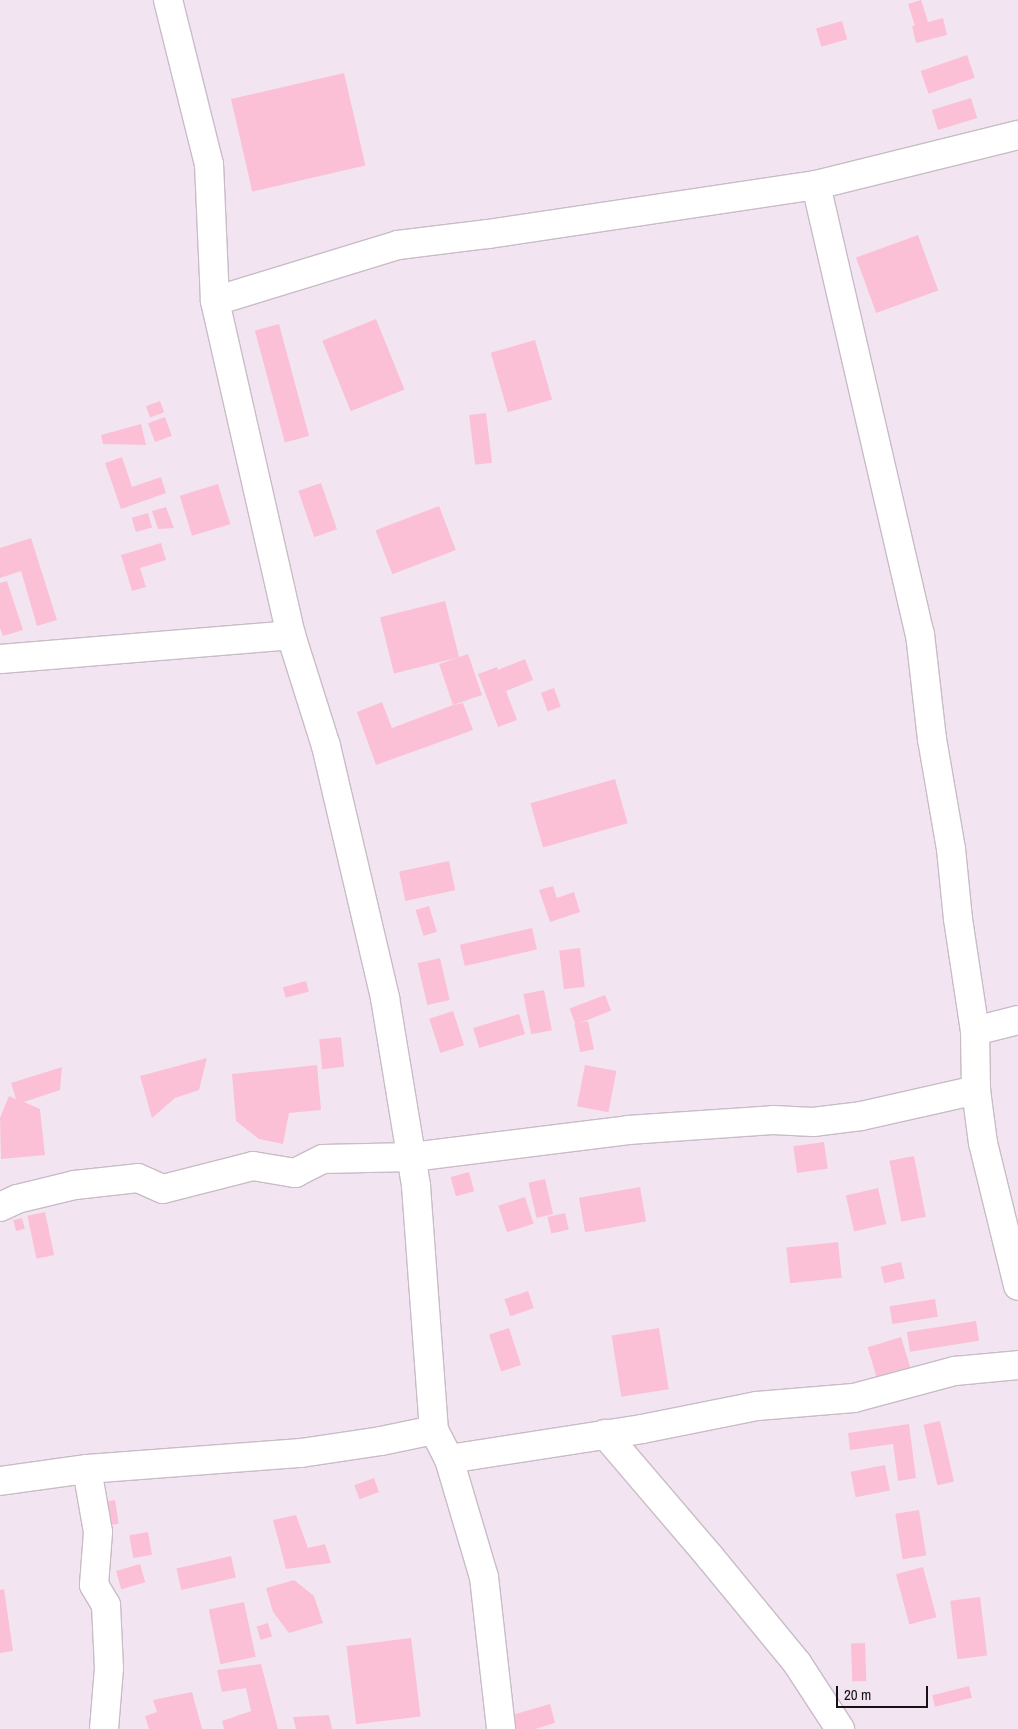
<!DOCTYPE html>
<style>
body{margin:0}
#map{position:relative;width:1018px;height:1729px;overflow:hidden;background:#f2e5f1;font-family:"Archivo Narrow",sans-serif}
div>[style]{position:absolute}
.building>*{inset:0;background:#fcc0d6;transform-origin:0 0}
.roads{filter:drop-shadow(1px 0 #c8bcc7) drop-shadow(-1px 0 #c8bcc7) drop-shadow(0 1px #c8bcc7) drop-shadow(0 -1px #c8bcc7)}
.minor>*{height:28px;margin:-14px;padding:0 14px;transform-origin:14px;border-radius:14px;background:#fff}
span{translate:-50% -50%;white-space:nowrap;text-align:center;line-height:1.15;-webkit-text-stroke:4px #f2e5f1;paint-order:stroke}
.scale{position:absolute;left:836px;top:1686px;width:92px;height:22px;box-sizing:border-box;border:2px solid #171216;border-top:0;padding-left:6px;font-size:15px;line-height:18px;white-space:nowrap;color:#171216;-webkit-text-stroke:4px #f2e5f1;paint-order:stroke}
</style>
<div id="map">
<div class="building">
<div style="clip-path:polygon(921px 0,928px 22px,943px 18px,947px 35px,916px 43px,912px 26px,915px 26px,908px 4px)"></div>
<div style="left:842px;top:21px;width:19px;height:27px;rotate:74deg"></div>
<div style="left:967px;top:55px;width:24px;height:49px;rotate:71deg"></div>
<div style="left:344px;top:73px;width:95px;height:116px;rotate:77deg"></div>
<div style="left:971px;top:98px;width:21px;height:41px;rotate:73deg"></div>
<div style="left:918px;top:235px;width:59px;height:66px;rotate:70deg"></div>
<div style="left:376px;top:319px;width:76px;height:58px;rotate:68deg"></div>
<div style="left:279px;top:324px;width:116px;height:25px;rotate:75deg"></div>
<div style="left:535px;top:340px;width:62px;height:46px;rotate:74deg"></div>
<div style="left:160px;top:401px;width:12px;height:15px;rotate:70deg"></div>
<div style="left:486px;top:413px;width:50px;height:17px;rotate:83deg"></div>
<div style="left:165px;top:417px;width:20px;height:18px;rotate:70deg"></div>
<div style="clip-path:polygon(141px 424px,146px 445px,103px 444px,101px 435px)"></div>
<div style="clip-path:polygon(122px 457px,132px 487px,161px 477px,166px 493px,121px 509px,105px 463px)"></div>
<div style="left:321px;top:483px;width:49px;height:24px;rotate:71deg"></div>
<div style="left:218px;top:484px;width:42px;height:40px;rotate:73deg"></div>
<div style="left:439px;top:506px;width:47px;height:68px;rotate:69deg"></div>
<div style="clip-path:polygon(166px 507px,174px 528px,158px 529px,152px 511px)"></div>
<div style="left:148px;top:513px;width:15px;height:17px;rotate:74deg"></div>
<div style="clip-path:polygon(31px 538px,57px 620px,37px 626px,21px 571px,0 578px,0 548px)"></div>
<div style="clip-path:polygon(161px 543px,166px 560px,140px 568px,146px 587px,132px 591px,121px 555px)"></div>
<div style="clip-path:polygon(7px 581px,23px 630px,3px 636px,0 628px,0 583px)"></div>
<div style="left:445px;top:601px;width:58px;height:67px;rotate:76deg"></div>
<div style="clip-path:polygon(468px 654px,482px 695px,453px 705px,463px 703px,473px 730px,376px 765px,357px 712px,382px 702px,392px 728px,453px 705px,439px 664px)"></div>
<div style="clip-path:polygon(525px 659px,533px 680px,506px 691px,517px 720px,498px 727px,478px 674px,497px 667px,498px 670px)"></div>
<div style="left:554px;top:688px;width:20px;height:14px;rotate:70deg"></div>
<div style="left:615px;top:779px;width:46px;height:88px;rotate:74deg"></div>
<div style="left:449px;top:861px;width:30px;height:51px;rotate:78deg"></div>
<div style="clip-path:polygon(553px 886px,557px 898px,574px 892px,580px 912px,550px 922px,539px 890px)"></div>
<div style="left:429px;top:906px;width:27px;height:14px;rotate:73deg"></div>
<div style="left:532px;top:928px;width:22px;height:74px;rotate:77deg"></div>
<div style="left:580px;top:948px;width:39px;height:21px;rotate:83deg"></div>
<div style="left:440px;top:958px;width:43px;height:23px;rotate:77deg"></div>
<div style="left:306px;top:981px;width:11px;height:24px;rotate:75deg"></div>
<div style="left:544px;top:990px;width:41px;height:21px;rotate:79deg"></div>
<div style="left:605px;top:995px;width:17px;height:38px;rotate:69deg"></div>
<div style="left:453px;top:1011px;width:36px;height:25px;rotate:72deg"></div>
<div style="left:519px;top:1014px;width:21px;height:48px;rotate:73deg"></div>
<div style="left:588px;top:1021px;width:29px;height:14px;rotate:78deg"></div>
<div style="left:341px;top:1037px;width:30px;height:22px;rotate:84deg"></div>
<div style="clip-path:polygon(207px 1058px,199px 1090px,175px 1098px,152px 1118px,140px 1076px)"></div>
<div style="clip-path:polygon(317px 1065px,321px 1110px,289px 1113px,283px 1144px,259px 1139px,236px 1121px,232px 1074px)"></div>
<div style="left:585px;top:1065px;width:32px;height:42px;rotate:11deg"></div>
<div style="clip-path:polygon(62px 1067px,60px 1090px,24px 1102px,40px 1109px,45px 1155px,1px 1159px,0 1118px,9px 1096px,16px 1099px,11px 1083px)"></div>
<div style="left:824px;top:1142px;width:27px;height:31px;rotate:82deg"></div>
<div style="left:914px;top:1156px;width:62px;height:25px;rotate:79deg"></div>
<div style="left:469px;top:1172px;width:20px;height:19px;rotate:75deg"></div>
<div style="left:545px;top:1179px;width:36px;height:17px;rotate:77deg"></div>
<div style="left:640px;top:1187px;width:35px;height:62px;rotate:80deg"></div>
<div style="left:878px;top:1188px;width:37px;height:33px;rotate:77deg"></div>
<div style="left:525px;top:1197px;width:28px;height:28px;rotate:72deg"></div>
<div style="left:45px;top:1212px;width:44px;height:18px;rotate:78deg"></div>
<div style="left:565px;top:1213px;width:17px;height:18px;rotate:77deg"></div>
<div style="left:22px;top:1218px;width:11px;height:9px;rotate:75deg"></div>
<div style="left:838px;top:1242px;width:36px;height:52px;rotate:84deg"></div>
<div style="left:901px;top:1262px;width:17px;height:21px;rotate:77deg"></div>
<div style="left:528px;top:1291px;width:18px;height:25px;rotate:71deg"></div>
<div style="left:935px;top:1299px;width:18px;height:46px;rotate:81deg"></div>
<div style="left:976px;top:1321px;width:20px;height:70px;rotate:81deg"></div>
<div style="left:509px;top:1328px;width:39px;height:21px;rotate:72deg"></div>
<div style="left:659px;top:1328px;width:62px;height:48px;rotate:81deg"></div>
<div style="left:901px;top:1337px;width:41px;height:35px;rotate:73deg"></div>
<div style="left:940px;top:1421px;width:62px;height:17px;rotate:77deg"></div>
<div style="clip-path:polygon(909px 1424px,916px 1478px,898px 1481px,893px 1444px,850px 1450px,848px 1433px)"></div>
<div style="left:885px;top:1465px;width:26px;height:35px;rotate:79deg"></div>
<div style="left:374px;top:1478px;width:15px;height:21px;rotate:70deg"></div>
<div style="left:115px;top:1500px;width:24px;height:17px;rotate:81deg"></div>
<div style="left:919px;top:1510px;width:46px;height:24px;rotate:81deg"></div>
<div style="clip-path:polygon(296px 1515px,308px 1548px,325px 1544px,331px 1563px,286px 1569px,273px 1520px)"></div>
<div style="left:148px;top:1532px;width:23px;height:19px;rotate:80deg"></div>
<div style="left:231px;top:1556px;width:22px;height:56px;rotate:77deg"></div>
<div style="left:140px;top:1564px;width:19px;height:25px;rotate:74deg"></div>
<div style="left:923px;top:1567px;width:52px;height:28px;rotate:75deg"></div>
<div style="clip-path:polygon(294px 1580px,314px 1596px,323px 1623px,289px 1633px,273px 1612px,266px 1588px)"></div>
<div style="clip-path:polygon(4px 1589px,13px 1651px,0 1653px,0 1590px)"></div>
<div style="left:980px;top:1597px;width:59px;height:30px;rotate:83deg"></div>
<div style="left:244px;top:1602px;width:56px;height:36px;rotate:78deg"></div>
<div style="left:268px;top:1623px;width:14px;height:12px;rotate:73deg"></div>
<div style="left:411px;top:1638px;width:79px;height:65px;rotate:83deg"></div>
<div style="left:865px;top:1643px;width:38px;height:14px;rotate:88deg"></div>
<div style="clip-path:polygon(261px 1664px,278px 1729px,224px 1729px,222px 1721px,251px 1711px,246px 1688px,222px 1692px,217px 1670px)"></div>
<div style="left:969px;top:1686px;width:12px;height:38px;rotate:76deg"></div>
<div style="clip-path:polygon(192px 1692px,202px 1729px,149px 1729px,145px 1716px,157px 1712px,153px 1700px)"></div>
<div style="clip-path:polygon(550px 1704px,555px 1723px,535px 1729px,516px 1729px,512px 1715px)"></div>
<div style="clip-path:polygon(329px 1715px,332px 1729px,296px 1729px,293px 1717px)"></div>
</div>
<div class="roads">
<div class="minor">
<div style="left:168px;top:0;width:169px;rotate:76deg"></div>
<div style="left:209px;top:164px;width:137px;rotate:87.5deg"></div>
<div style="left:215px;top:301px;width:343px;rotate:77.2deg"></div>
<div style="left:291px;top:635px;width:116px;rotate:72.5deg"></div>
<div style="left:326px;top:746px;width:259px;rotate:76.8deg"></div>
<div style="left:385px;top:998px;width:191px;rotate:80.6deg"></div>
<div style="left:416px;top:1186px;width:245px;rotate:85.8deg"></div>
<div style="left:434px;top:1430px;width:33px;rotate:63deg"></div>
<div style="left:449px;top:1459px;width:123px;rotate:73.5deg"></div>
<div style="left:484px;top:1577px;width:153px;rotate:83.6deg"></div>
<div style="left:816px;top:185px;width:461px;rotate:77deg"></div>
<div style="left:920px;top:634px;width:106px;rotate:83.5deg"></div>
<div style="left:932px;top:739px;width:112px;rotate:80.2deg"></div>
<div style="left:951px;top:849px;width:70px;rotate:84.3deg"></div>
<div style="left:958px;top:919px;width:113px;rotate:81.4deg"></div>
<div style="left:975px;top:1031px;width:59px;rotate:89deg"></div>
<div style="left:976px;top:1090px;width:53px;rotate:82.5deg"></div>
<div style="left:983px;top:1143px;width:147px;rotate:76.2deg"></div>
<div style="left:215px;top:301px;width:191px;rotate:-17deg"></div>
<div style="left:398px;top:245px;width:91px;rotate:-7deg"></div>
<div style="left:488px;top:234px;width:332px;rotate:-8.5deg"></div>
<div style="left:816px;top:185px;width:208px;rotate:-13.9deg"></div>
<div style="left:0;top:659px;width:292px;rotate:-4.7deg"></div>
<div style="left:975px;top:1031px;width:44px;rotate:-14.3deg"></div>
<div style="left:0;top:1207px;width:19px;rotate:-25deg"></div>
<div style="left:17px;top:1199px;width:60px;rotate:-13.6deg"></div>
<div style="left:75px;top:1185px;width:63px;rotate:-6.3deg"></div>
<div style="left:138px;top:1178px;width:27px;rotate:24deg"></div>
<div style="left:163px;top:1189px;width:93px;rotate:-14.3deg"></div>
<div style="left:253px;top:1166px;width:43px;rotate:9.5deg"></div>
<div style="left:295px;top:1173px;width:31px;rotate:-27deg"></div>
<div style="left:323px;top:1159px;width:89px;rotate:-1.3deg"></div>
<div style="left:412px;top:1157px;width:218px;rotate:-7.1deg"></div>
<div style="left:628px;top:1130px;width:145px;rotate:-3.9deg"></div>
<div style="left:773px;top:1120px;width:40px;rotate:2.9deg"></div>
<div style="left:813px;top:1122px;width:48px;rotate:-7.1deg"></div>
<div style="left:861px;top:1116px;width:118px;rotate:-12.7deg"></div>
<div style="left:605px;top:1434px;width:162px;rotate:49.5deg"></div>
<div style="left:710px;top:1557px;width:137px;rotate:50.6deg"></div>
<div style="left:797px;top:1663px;width:79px;rotate:56.9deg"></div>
<div style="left:449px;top:1459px;width:195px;rotate:-8.8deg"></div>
<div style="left:642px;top:1429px;width:117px;rotate:-11.3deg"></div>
<div style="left:757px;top:1406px;width:97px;rotate:-4.7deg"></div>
<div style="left:854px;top:1398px;width:105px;rotate:-15deg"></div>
<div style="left:955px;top:1371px;width:63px;rotate:-5.4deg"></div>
<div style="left:87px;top:1469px;width:64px;rotate:80.1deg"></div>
<div style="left:98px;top:1532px;width:53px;rotate:94.3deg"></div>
<div style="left:94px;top:1585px;width:23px;rotate:59deg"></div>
<div style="left:106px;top:1605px;width:63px;rotate:87.3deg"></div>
<div style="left:109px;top:1668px;width:61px;rotate:94.7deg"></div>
<div style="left:0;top:1481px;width:88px;rotate:-7.9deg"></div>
<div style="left:87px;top:1469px;width:215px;rotate:-4.3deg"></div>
<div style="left:301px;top:1453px;width:81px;rotate:-8.5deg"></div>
<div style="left:381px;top:1441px;width:54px;rotate:-11.7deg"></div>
</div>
</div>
<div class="scale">20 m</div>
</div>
